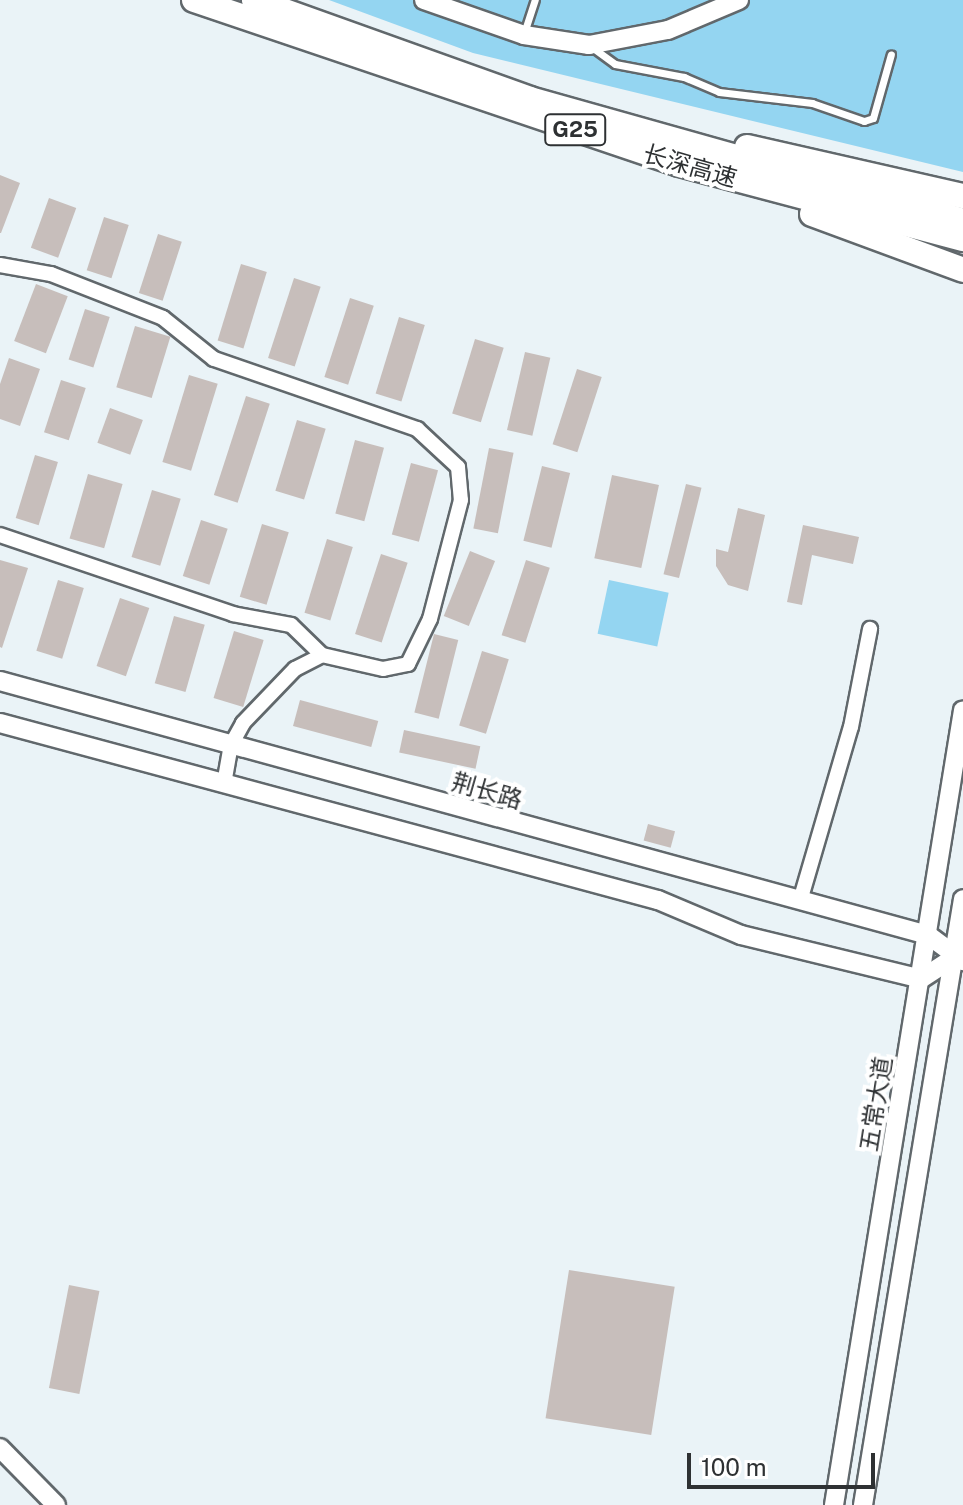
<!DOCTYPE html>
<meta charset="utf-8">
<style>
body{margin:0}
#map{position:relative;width:963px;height:1505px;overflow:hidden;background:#eaf3f7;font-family:"Public Sans","Noto Sans SC",sans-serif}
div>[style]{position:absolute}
.green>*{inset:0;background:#94d5f1;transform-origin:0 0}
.building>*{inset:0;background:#c7bebb;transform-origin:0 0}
.roads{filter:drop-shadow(2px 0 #61686c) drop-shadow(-2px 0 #61686c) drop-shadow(0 2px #61686c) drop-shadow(0 -2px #61686c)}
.lane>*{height:7px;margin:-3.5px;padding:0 3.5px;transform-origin:3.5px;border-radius:3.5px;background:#fff}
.street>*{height:14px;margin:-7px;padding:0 7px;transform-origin:7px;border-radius:7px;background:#fff}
.secondary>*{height:18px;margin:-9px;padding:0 9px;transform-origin:9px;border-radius:9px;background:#fff}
.highway>*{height:24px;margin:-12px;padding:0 12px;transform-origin:12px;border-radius:12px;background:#fff}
span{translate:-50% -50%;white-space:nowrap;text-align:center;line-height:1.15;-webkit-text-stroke:8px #fff;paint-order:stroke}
.shield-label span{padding:2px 6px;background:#fff;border:2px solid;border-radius:6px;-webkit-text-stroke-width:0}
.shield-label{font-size:22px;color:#2e3133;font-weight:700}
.street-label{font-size:24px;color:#2e3133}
.scale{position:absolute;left:687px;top:1453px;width:188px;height:36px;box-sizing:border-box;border:4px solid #2e3133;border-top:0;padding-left:10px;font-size:24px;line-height:28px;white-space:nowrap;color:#2e3133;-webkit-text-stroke:6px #fff;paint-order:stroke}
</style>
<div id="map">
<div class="green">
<div style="clip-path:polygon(329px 0,963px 0,963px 172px,473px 53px)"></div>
<div style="left:609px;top:580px;width:61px;height:55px;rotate:12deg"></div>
</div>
<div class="building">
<div style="clip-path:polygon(0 175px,20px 183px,1px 233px,0 233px)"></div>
<div style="left:49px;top:198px;width:29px;height:53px;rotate:20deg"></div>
<div style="left:104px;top:217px;width:26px;height:56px;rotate:18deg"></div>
<div style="left:158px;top:234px;width:25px;height:62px;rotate:18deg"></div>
<div style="left:241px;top:264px;width:27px;height:80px;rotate:17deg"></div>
<div style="left:294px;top:278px;width:28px;height:84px;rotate:18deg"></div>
<div style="left:36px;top:284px;width:34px;height:61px;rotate:21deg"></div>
<div style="left:350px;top:298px;width:25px;height:83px;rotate:18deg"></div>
<div style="left:85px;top:309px;width:26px;height:53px;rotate:18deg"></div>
<div style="left:399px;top:317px;width:27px;height:80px;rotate:17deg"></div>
<div style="left:135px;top:326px;width:37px;height:64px;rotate:17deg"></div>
<div style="left:475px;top:339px;width:30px;height:78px;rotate:17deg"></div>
<div style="left:525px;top:352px;width:26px;height:80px;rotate:13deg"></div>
<div style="clip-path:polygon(9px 358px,40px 369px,20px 426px,0 419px,0 384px)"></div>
<div style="left:577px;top:369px;width:26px;height:79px;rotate:18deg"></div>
<div style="left:189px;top:375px;width:30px;height:91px;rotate:17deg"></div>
<div style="left:61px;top:380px;width:26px;height:55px;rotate:18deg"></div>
<div style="left:246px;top:396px;width:25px;height:104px;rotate:18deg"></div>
<div style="left:110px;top:408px;width:35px;height:37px;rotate:20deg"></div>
<div style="left:297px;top:420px;width:30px;height:74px;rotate:17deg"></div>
<div style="left:355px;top:440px;width:30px;height:76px;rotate:15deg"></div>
<div style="left:489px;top:448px;width:25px;height:82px;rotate:11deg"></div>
<div style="left:35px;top:455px;width:24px;height:66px;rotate:17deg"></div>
<div style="left:411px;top:463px;width:28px;height:74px;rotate:15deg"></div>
<div style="left:542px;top:466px;width:29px;height:77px;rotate:14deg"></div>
<div style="left:88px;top:474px;width:36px;height:67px;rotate:16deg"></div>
<div style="left:612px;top:475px;width:48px;height:85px;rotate:12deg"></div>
<div style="left:686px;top:484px;width:16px;height:93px;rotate:14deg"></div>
<div style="left:152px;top:490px;width:30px;height:70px;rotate:17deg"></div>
<div style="clip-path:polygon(738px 508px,765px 515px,748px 591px,728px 585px,716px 566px,716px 549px,728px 552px)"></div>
<div style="left:201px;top:520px;width:28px;height:59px;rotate:18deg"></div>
<div style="left:262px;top:524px;width:28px;height:76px;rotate:17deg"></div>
<div style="clip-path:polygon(803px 525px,859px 537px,853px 564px,812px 555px,802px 605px,787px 602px)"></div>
<div style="left:327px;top:539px;width:27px;height:77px;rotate:17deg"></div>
<div style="left:470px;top:551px;width:27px;height:70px;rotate:22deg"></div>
<div style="left:381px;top:554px;width:28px;height:84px;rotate:18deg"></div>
<div style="clip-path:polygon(0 560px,28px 568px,2px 648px,0 647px)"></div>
<div style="left:526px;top:560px;width:25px;height:79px;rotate:18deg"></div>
<div style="left:58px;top:580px;width:27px;height:74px;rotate:17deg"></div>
<div style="left:120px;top:598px;width:31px;height:72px;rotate:19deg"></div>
<div style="left:174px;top:616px;width:32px;height:70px;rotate:16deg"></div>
<div style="left:234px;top:631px;width:31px;height:70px;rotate:17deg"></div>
<div style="left:434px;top:634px;width:25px;height:81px;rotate:14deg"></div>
<div style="left:482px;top:651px;width:28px;height:78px;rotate:17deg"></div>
<div style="left:300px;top:700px;width:81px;height:27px;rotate:15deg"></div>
<div style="left:404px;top:730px;width:78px;height:23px;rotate:12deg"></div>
<div style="left:648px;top:824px;width:28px;height:17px;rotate:15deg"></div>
<div style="left:569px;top:1270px;width:107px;height:150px;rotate:9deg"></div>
<div style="left:69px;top:1285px;width:31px;height:105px;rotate:11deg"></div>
</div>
<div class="roads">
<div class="lane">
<div style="left:524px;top:33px;width:35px;rotate:-72deg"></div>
<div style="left:593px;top:48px;width:27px;rotate:36deg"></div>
<div style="left:615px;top:64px;width:70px;rotate:10.7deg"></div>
<div style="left:684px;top:77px;width:38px;rotate:23deg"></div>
<div style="left:719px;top:92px;width:94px;rotate:6.7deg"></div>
<div style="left:812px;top:103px;width:55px;rotate:19.1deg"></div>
<div style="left:864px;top:121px;width:9px;rotate:-18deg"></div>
<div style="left:873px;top:118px;width:66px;rotate:-74.3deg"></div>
</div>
<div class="street">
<div style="left:0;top:265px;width:52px;rotate:10deg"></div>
<div style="left:51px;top:274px;width:120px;rotate:21.4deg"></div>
<div style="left:163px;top:318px;width:65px;rotate:38.8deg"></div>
<div style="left:214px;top:359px;width:215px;rotate:19deg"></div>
<div style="left:417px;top:429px;width:56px;rotate:42.8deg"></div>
<div style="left:458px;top:467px;width:33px;rotate:85deg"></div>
<div style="left:461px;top:500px;width:123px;rotate:104.6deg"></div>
<div style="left:430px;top:619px;width:50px;rotate:116.1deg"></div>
<div style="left:408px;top:664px;width:25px;rotate:169deg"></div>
<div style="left:383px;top:669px;width:63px;rotate:-167.1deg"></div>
<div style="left:322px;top:655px;width:43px;rotate:-135.9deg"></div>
<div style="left:291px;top:625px;width:59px;rotate:-169.3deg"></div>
<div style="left:233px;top:614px;width:246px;rotate:-161.3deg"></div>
<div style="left:224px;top:784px;width:40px;rotate:-80deg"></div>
<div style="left:231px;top:745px;width:25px;rotate:-61deg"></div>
<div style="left:243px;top:723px;width:75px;rotate:-46.1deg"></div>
<div style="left:295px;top:669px;width:30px;rotate:-27deg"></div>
<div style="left:800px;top:901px;width:181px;rotate:-73.7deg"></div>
<div style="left:851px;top:727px;width:100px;rotate:-79deg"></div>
</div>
<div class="secondary">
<div style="left:424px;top:0;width:106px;rotate:19.3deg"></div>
<div style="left:524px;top:35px;width:66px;rotate:8.7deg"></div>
<div style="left:589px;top:45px;width:80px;rotate:-10.8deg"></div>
<div style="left:668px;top:30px;width:77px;rotate:-22.9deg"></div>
<div style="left:0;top:681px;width:962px;rotate:15.31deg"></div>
<div style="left:928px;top:935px;width:44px;rotate:36.6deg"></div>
<div style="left:0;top:723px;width:681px;rotate:15.06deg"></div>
<div style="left:658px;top:900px;width:90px;rotate:22.9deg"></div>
<div style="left:741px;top:935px;width:185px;rotate:13.7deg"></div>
<div style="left:921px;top:979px;width:38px;rotate:-33deg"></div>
<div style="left:0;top:1448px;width:80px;rotate:45.5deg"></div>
<div style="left:834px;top:1505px;width:805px;rotate:-80.78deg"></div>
<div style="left:863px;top:1505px;width:614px;rotate:-80.63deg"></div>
</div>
<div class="highway">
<div style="left:194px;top:0;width:512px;rotate:18.68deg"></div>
<div style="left:679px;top:164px;width:294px;rotate:14.8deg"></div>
<div style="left:254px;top:0;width:293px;rotate:19.7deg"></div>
<div style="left:530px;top:99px;width:450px;rotate:15.7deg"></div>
<div style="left:747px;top:147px;width:221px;rotate:12.8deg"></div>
<div style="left:812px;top:214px;width:161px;rotate:20.3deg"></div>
</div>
</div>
<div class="shield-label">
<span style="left:575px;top:130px">G25</span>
</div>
<div class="street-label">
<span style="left:690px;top:166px;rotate:16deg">长深高速</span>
<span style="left:487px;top:791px;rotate:16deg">荆长路</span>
<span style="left:876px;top:1104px;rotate:-81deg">五常大道</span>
</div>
<div class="scale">100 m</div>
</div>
